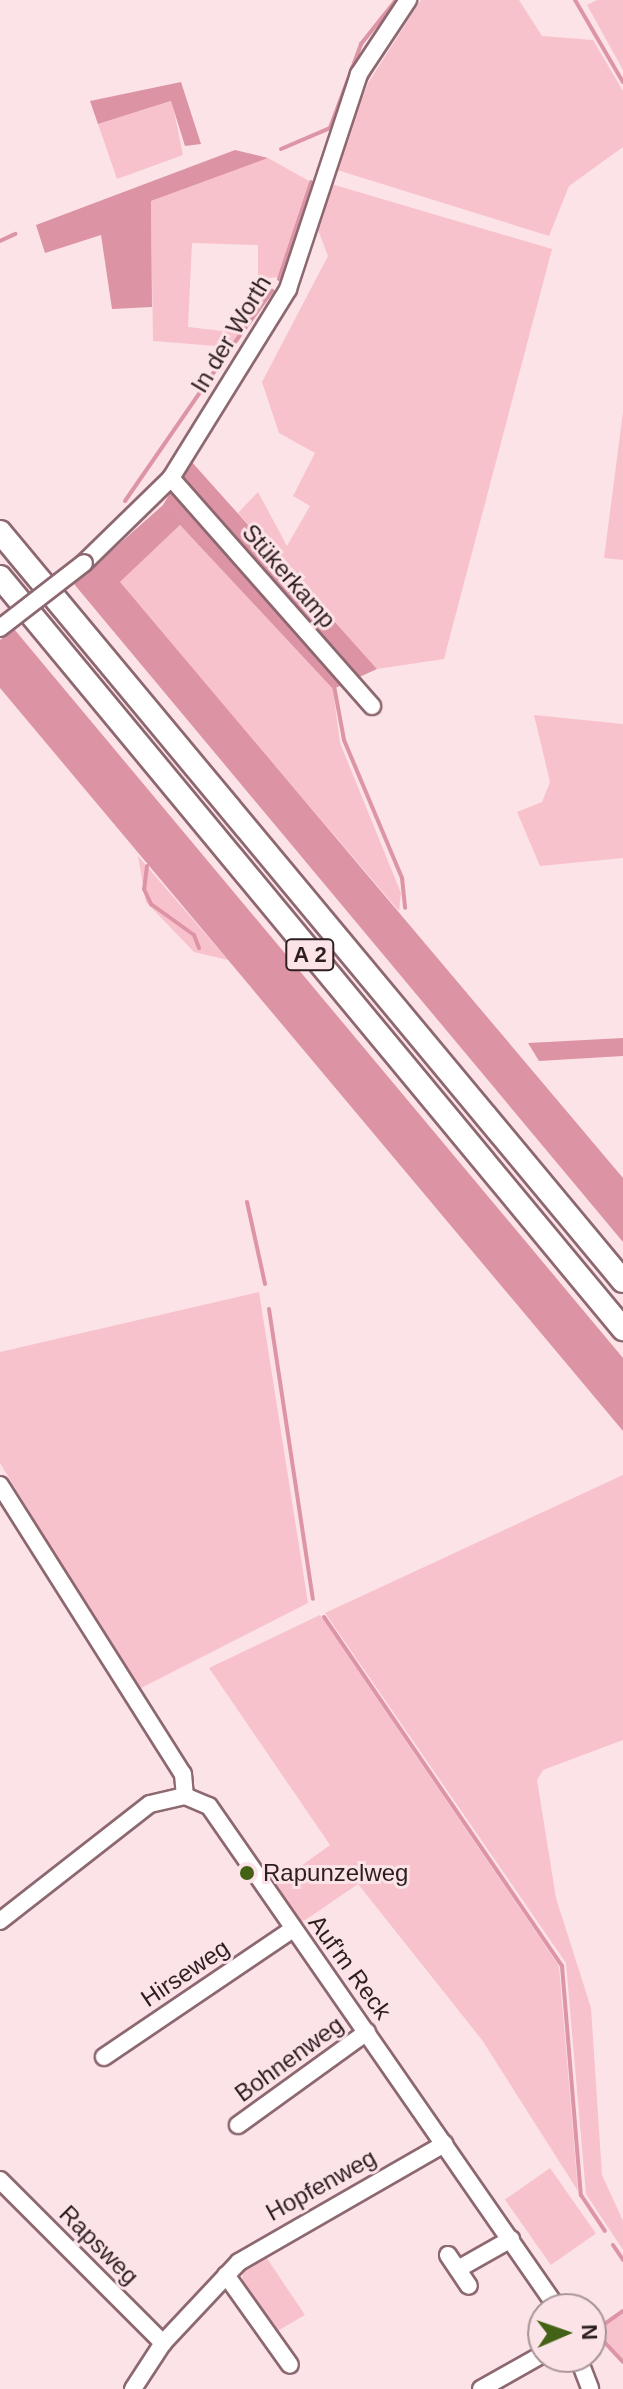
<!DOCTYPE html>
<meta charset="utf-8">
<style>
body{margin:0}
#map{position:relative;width:623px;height:2389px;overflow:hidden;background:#fce3e7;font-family:Helvetica,sans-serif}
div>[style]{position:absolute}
.green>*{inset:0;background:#f8c2cc;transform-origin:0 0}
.forest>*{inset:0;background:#dc94a4}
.stream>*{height:4px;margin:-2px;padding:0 2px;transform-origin:2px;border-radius:2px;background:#dd95a5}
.roads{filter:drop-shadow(2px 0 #8d6870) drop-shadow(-2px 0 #8d6870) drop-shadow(0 2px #8d6870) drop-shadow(0 -2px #8d6870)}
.minor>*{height:16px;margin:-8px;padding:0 8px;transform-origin:8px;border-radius:8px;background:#fff}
.highway>*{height:22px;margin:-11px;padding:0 11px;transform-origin:11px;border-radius:11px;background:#fff}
.bridges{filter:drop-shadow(2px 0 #8d6870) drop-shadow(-2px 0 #8d6870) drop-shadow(0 2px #8d6870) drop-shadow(0 -2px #8d6870)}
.minor-bridge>*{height:16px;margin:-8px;padding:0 8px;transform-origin:8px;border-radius:8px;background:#fff}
.dots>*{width:22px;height:22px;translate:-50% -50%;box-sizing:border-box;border:4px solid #fce3e7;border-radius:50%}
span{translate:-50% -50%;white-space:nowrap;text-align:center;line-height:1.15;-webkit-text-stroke:6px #fce3e7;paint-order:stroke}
.shield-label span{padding:2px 6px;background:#fce3e7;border:2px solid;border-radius:6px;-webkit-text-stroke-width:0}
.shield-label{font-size:22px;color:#2d1e21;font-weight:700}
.street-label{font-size:24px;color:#2d1e21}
.poi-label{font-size:24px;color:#2d1e21}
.left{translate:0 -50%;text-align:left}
.north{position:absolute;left:527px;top:2293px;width:80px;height:80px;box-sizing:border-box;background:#fce3e7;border:2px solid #a99498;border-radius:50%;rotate:88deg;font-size:22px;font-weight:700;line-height:32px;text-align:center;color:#2d1e21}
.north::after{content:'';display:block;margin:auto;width:28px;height:36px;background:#436216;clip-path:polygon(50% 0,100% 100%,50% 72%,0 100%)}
</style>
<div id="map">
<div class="green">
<div style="clip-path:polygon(421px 0,519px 0,542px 36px,593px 40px,623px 91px,623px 147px,569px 186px,549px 236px,334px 169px,368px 83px)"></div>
<div style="clip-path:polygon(597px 0,623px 0,623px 70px,587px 5px)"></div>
<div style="clip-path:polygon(172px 101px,183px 155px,117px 179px,98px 124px)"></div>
<div style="clip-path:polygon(268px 158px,309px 181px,278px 277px,258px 279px,258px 245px,192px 243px,188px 327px,240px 333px,229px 347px,153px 341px,151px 201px)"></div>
<div style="clip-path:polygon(328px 183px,552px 249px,444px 659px,377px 669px,238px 513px,258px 492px,287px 546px,310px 506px,293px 496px,315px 453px,279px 433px,262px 382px,328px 256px,315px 222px)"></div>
<div style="clip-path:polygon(623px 412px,623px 560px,604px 558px)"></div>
<div style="clip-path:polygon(180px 525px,333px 689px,340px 743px,401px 893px,399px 911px,119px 583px)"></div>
<div style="clip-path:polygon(534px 715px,623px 724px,623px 858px,540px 866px,517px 812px,542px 802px,550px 782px)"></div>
<div style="clip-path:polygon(138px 856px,228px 960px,194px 952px,146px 902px)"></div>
<div style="clip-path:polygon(259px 1292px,308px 1603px,137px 1690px,0 1463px,0 1352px)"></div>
<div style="clip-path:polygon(623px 1475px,623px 1740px,543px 1770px,537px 1780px,556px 1898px,591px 2008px,602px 2175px,623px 2221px,623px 2250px,586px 2194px,566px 1963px,325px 1613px)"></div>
<div style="clip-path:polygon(320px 1615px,559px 1966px,578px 2191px,482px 2040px,358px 1884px,301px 1923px,275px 1885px,330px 1845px,209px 1668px)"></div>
<div style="left:550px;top:2168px;width:80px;height:55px;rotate:55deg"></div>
<div style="clip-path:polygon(264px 2254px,305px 2315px,274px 2333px,241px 2287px,244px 2267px)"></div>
<div style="clip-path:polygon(623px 2314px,623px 2359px,596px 2331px)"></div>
</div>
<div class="forest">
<div style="clip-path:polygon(181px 82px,201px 144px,185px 146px,171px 101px,98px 124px,90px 101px)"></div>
<div style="clip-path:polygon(235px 150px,268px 158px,151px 201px,152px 307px,112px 309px,101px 235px,45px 253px,36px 225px)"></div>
<div style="clip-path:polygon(190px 460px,377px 669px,333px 689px,180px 525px,120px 582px,623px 1178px,623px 1242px,74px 584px,163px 505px)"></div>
<div style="clip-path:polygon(14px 629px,623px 1358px,623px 1431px,0 688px,0 640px)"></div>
<div style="clip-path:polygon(623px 1038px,623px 1056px,539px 1061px,528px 1043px)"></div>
</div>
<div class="stream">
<div style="left:575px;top:0;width:95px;rotate:59.7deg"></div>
<div style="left:363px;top:86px;width:19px;rotate:-62deg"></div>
<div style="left:281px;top:149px;width:53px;rotate:-23.2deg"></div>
<div style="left:330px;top:128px;width:90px;rotate:-69.7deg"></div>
<div style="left:361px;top:44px;width:56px;rotate:-51.5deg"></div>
<div style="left:0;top:241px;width:17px;rotate:-25deg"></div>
<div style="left:279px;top:279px;width:102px;rotate:-71.7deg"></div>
<div style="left:233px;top:345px;width:67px;rotate:-54.2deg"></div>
<div style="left:125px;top:501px;width:160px;rotate:-55.4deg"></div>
<div style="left:150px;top:523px;width:28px;rotate:-38deg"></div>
<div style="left:172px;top:506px;width:233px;rotate:46.6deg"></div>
<div style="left:332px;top:675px;width:66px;rotate:79.5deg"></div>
<div style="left:344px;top:740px;width:150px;rotate:67.2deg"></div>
<div style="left:402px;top:878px;width:30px;rotate:84deg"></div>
<div style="left:147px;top:866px;width:23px;rotate:97deg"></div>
<div style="left:144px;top:889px;width:17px;rotate:65deg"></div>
<div style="left:151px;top:904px;width:53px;rotate:35.8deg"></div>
<div style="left:194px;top:935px;width:14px;rotate:69deg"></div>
<div style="left:247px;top:1202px;width:84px;rotate:77.6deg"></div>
<div style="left:269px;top:1309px;width:293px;rotate:81.4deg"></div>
<div style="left:324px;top:1617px;width:422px;rotate:55.7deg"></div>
<div style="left:562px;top:1966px;width:230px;rotate:85.3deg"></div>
<div style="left:581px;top:2195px;width:43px;rotate:56.3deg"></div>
<div style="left:613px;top:2245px;width:18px;rotate:56deg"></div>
<div style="left:623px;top:2311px;width:35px;rotate:145deg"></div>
<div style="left:594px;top:2331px;width:42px;rotate:46.9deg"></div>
</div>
<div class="roads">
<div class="minor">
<div style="left:171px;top:478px;width:304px;rotate:48.6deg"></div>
<div style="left:84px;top:563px;width:122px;rotate:-44.3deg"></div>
<div style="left:171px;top:478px;width:222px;rotate:-58.2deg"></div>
<div style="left:288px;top:289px;width:226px;rotate:-71.7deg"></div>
<div style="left:359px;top:74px;width:89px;rotate:-56.5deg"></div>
<div style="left:0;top:1485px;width:342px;rotate:57.7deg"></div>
<div style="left:183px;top:1774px;width:22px;rotate:85deg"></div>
<div style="left:0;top:1921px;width:190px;rotate:-38deg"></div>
<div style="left:150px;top:1804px;width:36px;rotate:-13deg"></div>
<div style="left:185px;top:1796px;width:26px;rotate:23deg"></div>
<div style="left:209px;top:1806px;width:612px;rotate:55.25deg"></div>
<div style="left:104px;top:2057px;width:228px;rotate:-34.1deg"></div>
<div style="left:238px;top:2125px;width:159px;rotate:-35.8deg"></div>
<div style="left:0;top:2180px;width:231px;rotate:45deg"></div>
<div style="left:448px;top:2255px;width:37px;rotate:56deg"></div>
<div style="left:458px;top:2269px;width:61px;rotate:-29.5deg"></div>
<div style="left:226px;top:2275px;width:110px;rotate:54.6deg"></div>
<div style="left:578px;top:2357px;width:34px;rotate:69deg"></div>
<div style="left:133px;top:2389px;width:55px;rotate:-56.9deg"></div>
<div style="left:163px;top:2343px;width:111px;rotate:-46.8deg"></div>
<div style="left:239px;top:2262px;width:237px;rotate:-29.9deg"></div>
<div style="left:481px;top:2389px;width:71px;rotate:-29.4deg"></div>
</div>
<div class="highway">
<div style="left:0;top:532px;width:974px;rotate:50.25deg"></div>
<div style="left:0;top:577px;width:977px;rotate:50.36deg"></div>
</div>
</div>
<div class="bridges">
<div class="minor-bridge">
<div style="left:0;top:628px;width:106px;rotate:-37.7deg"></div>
</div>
</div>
<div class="dots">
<div style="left:247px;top:1873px;background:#436216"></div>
</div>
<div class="shield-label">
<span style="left:310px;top:955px">A 2</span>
</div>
<div class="street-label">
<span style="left:231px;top:334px;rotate:-59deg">In der Worth</span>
<span style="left:289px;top:576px;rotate:49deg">Stükerkamp</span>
<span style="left:350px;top:1967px;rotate:54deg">Auf'm Reck</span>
<span style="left:185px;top:1973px;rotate:-34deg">Hirseweg</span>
<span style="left:289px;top:2059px;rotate:-36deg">Bohnenweg</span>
<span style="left:321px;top:2185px;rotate:-29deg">Hopfenweg</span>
<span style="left:99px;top:2245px;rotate:45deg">Rapsweg</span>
</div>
<div class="poi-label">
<span class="left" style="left:263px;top:1873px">Rapunzelweg</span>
</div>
<div class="north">N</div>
</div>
